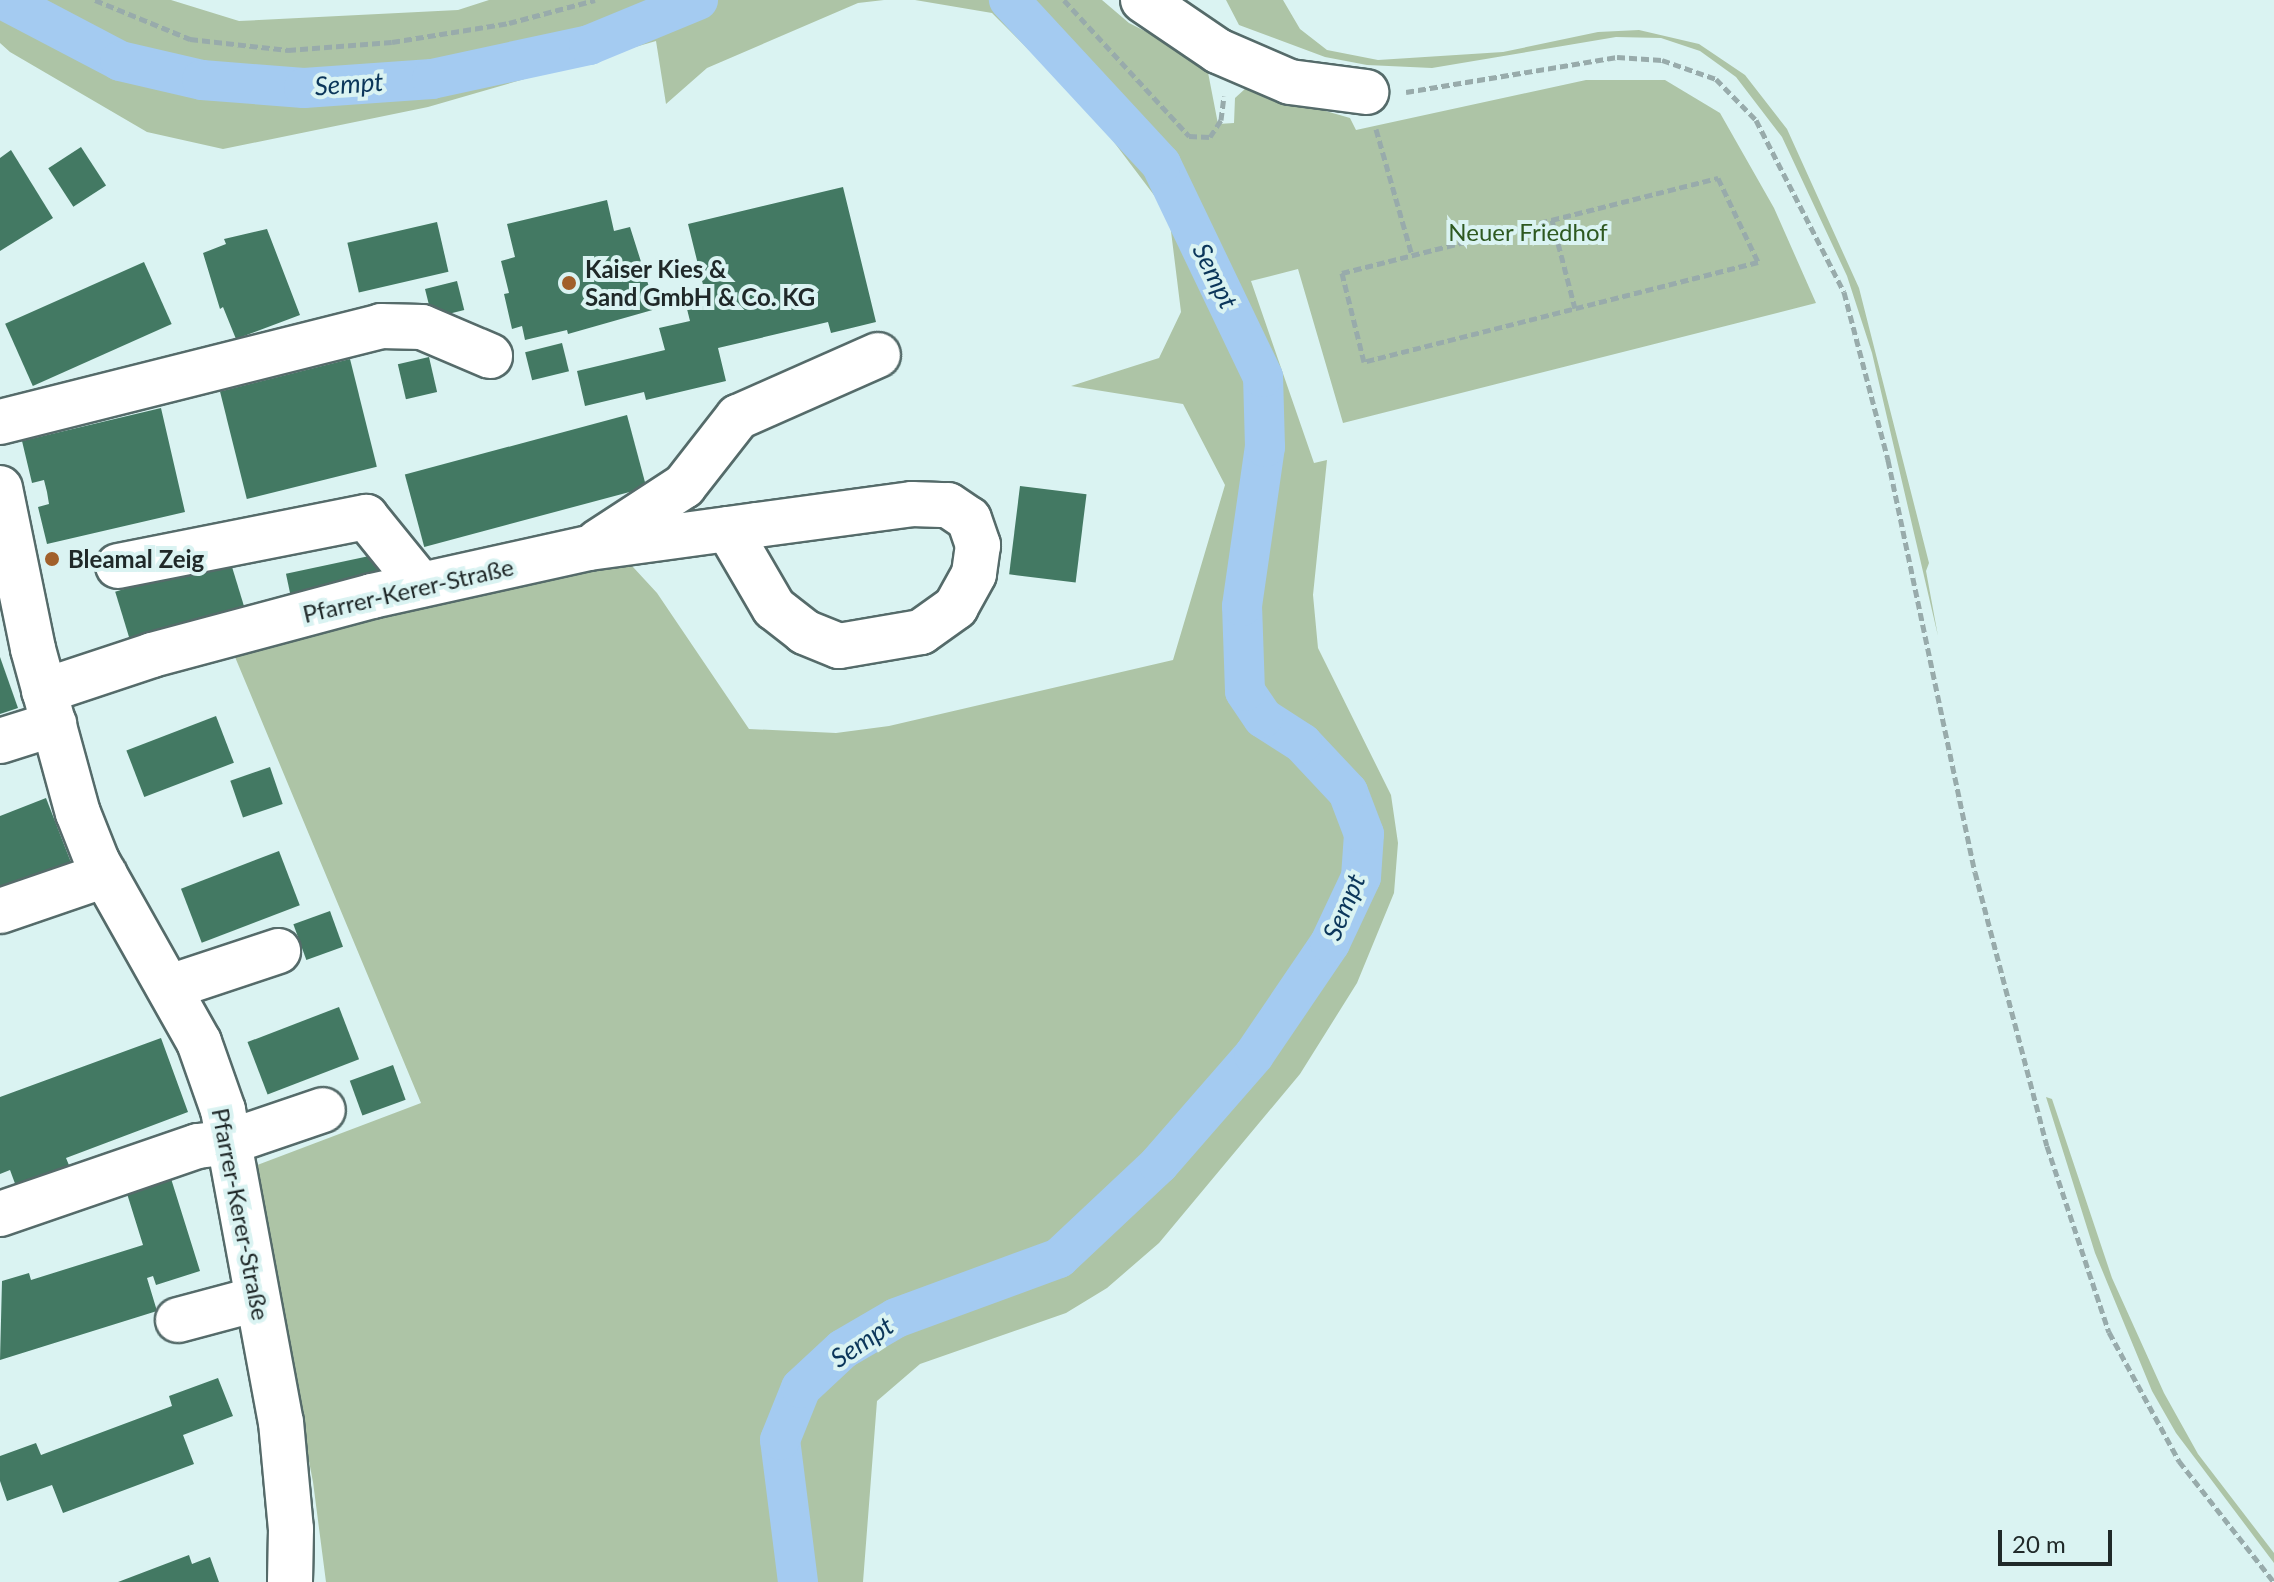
<!DOCTYPE html>
<meta charset="utf-8">
<style>
body{margin:0}
#map{position:relative;width:2274px;height:1582px;overflow:hidden;background:#daf3f2;font-family:Lato,sans-serif}
div>[style]{position:absolute}
.green>*{inset:0;background:#adc4a6}
.canal>*{height:40px;margin:-20px;padding:0 20px;transform-origin:20px;border-radius:20px;background:#a4cbf1}
.building>*{inset:0;background:#437963;transform-origin:0 0}
.path>*{height:5px;margin-top:-2.5px;transform-origin:0;background:repeating-linear-gradient(90deg,#98abab 0 8px,transparent 0 12px)}
.roads{filter:drop-shadow(2px 0 #556b6a) drop-shadow(-2px 0 #556b6a) drop-shadow(0 2px #556b6a) drop-shadow(0 -2px #556b6a)}
.minor>*{height:44px;margin:-22px;padding:0 22px;transform-origin:22px;border-radius:22px;background:#fff}
.dots>*{width:22px;height:22px;translate:-50% -50%;box-sizing:border-box;border:4px solid #daf3f2;border-radius:50%}
span{translate:-50% -50%;white-space:nowrap;text-align:center;line-height:1.15;-webkit-text-stroke:8px #daf3f2;paint-order:stroke}
.park-label{font-size:24px;color:#2e5920}
.poi-label{font-size:24px;color:#202929;font-weight:700}
.left{translate:0 -50%;text-align:left}
.street-label{font-size:24px;color:#202929}
.water-label{font-size:26px;color:#0b365a;font-style:italic}
.scale{position:absolute;left:1998px;top:1530px;width:114px;height:36px;box-sizing:border-box;border:4px solid #202929;border-top:0;padding-left:10px;font-size:24px;line-height:28px;white-space:nowrap;color:#202929;-webkit-text-stroke:6px #daf3f2;paint-order:stroke}
</style>
<div id="map">
<div class="green">
<div style="clip-path:polygon(0 0,171px 0,239px 21px,458px 10px,489px 0,884px 0,858px 3px,707px 68px,666px 104px,656px 41px,428px 107px,223px 149px,147px 132px,10px 52px,0 43px)"></div>
<div style="clip-path:polygon(915px 0,1102px 0,1129px 23px,1206px 62px,1218px 124px,1234px 123px,1235px 98px,1246px 88px,1350px 118px,1356px 130px,1586px 80px,1665px 80px,1720px 113px,1774px 208px,1816px 303px,1343px 423px,1298px 269px,1251px 281px,1314px 463px,1327px 460px,1313px 595px,1318px 648px,1391px 795px,1398px 843px,1394px 893px,1357px 983px,1300px 1074px,1159px 1243px,1107px 1288px,1066px 1313px,920px 1364px,877px 1401px,863px 1582px,326px 1582px,313px 1482px,252px 1167px,421px 1103px,230px 645px,621px 554px,657px 593px,749px 729px,836px 733px,889px 726px,1173px 660px,1225px 485px,1183px 404px,1071px 386px,1159px 358px,1181px 312px,1169px 215px,1092px 113px,992px 13px)"></div>
<div style="clip-path:polygon(1226px 0,1283px 0,1300px 29px,1327px 50px,1378px 60px,1503px 52px,1598px 32px,1639px 30px,1699px 44px,1745px 75px,1787px 129px,1859px 288px,1929px 563px,1926px 571px,1938px 636px,1872px 353px,1847px 276px,1782px 137px,1736px 77px,1700px 51px,1661px 38px,1616px 37px,1432px 68px,1367px 65px,1325px 57px,1239px 25px)"></div>
<div style="clip-path:polygon(2046px 1097px,2052px 1099px,2112px 1278px,2164px 1393px,2198px 1454px,2274px 1553px,2274px 1563px,2176px 1433px,2152px 1391px,2095px 1253px)"></div>
</div>
<div class="canal">
<div style="left:4px;top:0;width:131px;rotate:27.7deg"></div>
<div style="left:120px;top:61px;width:84px;rotate:13deg"></div>
<div style="left:202px;top:80px;width:102px;rotate:4.5deg"></div>
<div style="left:304px;top:88px;width:128px;rotate:-4deg"></div>
<div style="left:432px;top:79px;width:161px;rotate:-12.2deg"></div>
<div style="left:589px;top:45px;width:118px;rotate:-22.4deg"></div>
<div style="left:798px;top:1582px;width:143px;rotate:-97.2deg"></div>
<div style="left:780px;top:1440px;width:56px;rotate:-68deg"></div>
<div style="left:801px;top:1388px;width:57px;rotate:-42.9deg"></div>
<div style="left:843px;top:1349px;width:61px;rotate:-30.3deg"></div>
<div style="left:896px;top:1318px;width:174px;rotate:-20.2deg"></div>
<div style="left:1059px;top:1258px;width:137px;rotate:-43.2deg"></div>
<div style="left:1159px;top:1164px;width:145px;rotate:-48.9deg"></div>
<div style="left:1254px;top:1055px;width:135px;rotate:-55.8deg"></div>
<div style="left:1330px;top:943px;width:73px;rotate:-64.8deg"></div>
<div style="left:1361px;top:877px;width:43px;rotate:-86deg"></div>
<div style="left:1364px;top:834px;width:45px;rotate:-110.9deg"></div>
<div style="left:1348px;top:792px;width:67px;rotate:-133.2deg"></div>
<div style="left:1302px;top:743px;width:46px;rotate:-147.3deg"></div>
<div style="left:1263px;top:718px;width:32px;rotate:-124deg"></div>
<div style="left:1245px;top:691px;width:85px;rotate:-92deg"></div>
<div style="left:1242px;top:606px;width:161px;rotate:-81.8deg"></div>
<div style="left:1265px;top:447px;width:70px;rotate:-91.6deg"></div>
<div style="left:1263px;top:377px;width:236px;rotate:-115.6deg"></div>
<div style="left:1161px;top:164px;width:224px;rotate:-132.8deg"></div>
</div>
<div class="building">
<div style="left:81px;top:147px;width:46px;height:39px;rotate:57deg"></div>
<div style="clip-path:polygon(11px 150px,53px 218px,0 251px,0 158px)"></div>
<div style="clip-path:polygon(843px 187px,876px 322px,831px 333px,828px 322px,718px 348px,726px 381px,646px 400px,644px 392px,585px 406px,577px 371px,665px 350px,659px 328px,690px 321px,687px 309px,708px 305px,688px 224px)"></div>
<div style="clip-path:polygon(607px 200px,614px 231px,630px 227px,656px 309px,568px 334px,567px 330px,525px 340px,522px 326px,512px 329px,504px 294px,509px 293px,501px 261px,515px 257px,507px 224px)"></div>
<div style="left:437px;top:222px;width:51px;height:92px;rotate:77deg"></div>
<div style="clip-path:polygon(267px 229px,300px 315px,236px 339px,223px 307px,220px 309px,203px 253px,226px 244px,224px 239px)"></div>
<div style="left:144px;top:262px;width:68px;height:152px;rotate:66deg"></div>
<div style="left:457px;top:281px;width:30px;height:33px;rotate:76deg"></div>
<div style="left:562px;top:343px;width:29px;height:38px;rotate:76deg"></div>
<div style="left:429px;top:357px;width:36px;height:32px;rotate:77deg"></div>
<div style="left:350px;top:359px;width:111px;height:134px;rotate:76deg"></div>
<div style="clip-path:polygon(161px 408px,185px 512px,47px 544px,38px 507px,49px 504px,47px 492px,44px 480px,32px 483px,22px 441px)"></div>
<div style="left:627px;top:415px;width:75px;height:230px;rotate:75deg"></div>
<div style="left:1020px;top:486px;width:67px;height:89px;rotate:7deg"></div>
<div style="left:374px;top:555px;width:25px;height:90px;rotate:78deg"></div>
<div style="left:229px;top:557px;width:59px;height:119px;rotate:73deg"></div>
<div style="clip-path:polygon(0 657px,18px 708px,0 714px)"></div>
<div style="left:216px;top:716px;width:50px;height:96px;rotate:69deg"></div>
<div style="left:270px;top:767px;width:39px;height:42px;rotate:71deg"></div>
<div style="clip-path:polygon(46px 798px,72px 865px,0 893px,0 816px)"></div>
<div style="left:279px;top:851px;width:58px;height:105px;rotate:69deg"></div>
<div style="left:330px;top:911px;width:38px;height:39px;rotate:70deg"></div>
<div style="left:339px;top:1007px;width:56px;height:98px;rotate:69deg"></div>
<div style="clip-path:polygon(161px 1038px,188px 1112px,66px 1158px,71px 1170px,17px 1189px,10px 1170px,0 1174px,0 1097px)"></div>
<div style="left:393px;top:1065px;width:37px;height:46px;rotate:70deg"></div>
<div style="clip-path:polygon(168px 1169px,200px 1271px,156px 1285px,153px 1276px,147px 1278px,157px 1311px,0 1360px,2px 1281px,29px 1273px,31px 1280px,143px 1245px,124px 1184px)"></div>
<div style="clip-path:polygon(218px 1378px,233px 1416px,183px 1435px,194px 1464px,63px 1513px,52px 1485px,7px 1501px,0 1481px,0 1456px,36px 1443px,41px 1455px,172px 1406px,169px 1396px)"></div>
<div style="clip-path:polygon(189px 1555px,192px 1564px,210px 1557px,219px 1582px,118px 1582px)"></div>
</div>
<div class="path">
<div style="left:95px;top:0;width:103px;rotate:22.3deg"></div>
<div style="left:190px;top:39px;width:99px;rotate:6.4deg"></div>
<div style="left:288px;top:50px;width:104px;rotate:-4.4deg"></div>
<div style="left:392px;top:42px;width:119px;rotate:-9.2deg"></div>
<div style="left:509px;top:23px;width:89px;rotate:-15deg"></div>
<div style="left:1064px;top:0;width:185px;rotate:47.4deg"></div>
<div style="left:1189px;top:136px;width:21px;rotate:3deg"></div>
<div style="left:1210px;top:137px;width:20px;rotate:-57deg"></div>
<div style="left:1221px;top:120px;width:24px;rotate:-83deg"></div>
<div style="left:1406px;top:92px;width:214px;rotate:-9.4deg"></div>
<div style="left:1617px;top:57px;width:45px;rotate:3.8deg"></div>
<div style="left:1662px;top:60px;width:57px;rotate:19.4deg"></div>
<div style="left:1716px;top:79px;width:57px;rotate:45.7deg"></div>
<div style="left:1756px;top:120px;width:193px;rotate:62.9deg"></div>
<div style="left:1844px;top:292px;width:174px;rotate:75.3deg"></div>
<div style="left:1888px;top:460px;width:421px;rotate:78.1deg"></div>
<div style="left:1975px;top:872px;width:283px;rotate:75.3deg"></div>
<div style="left:2047px;top:1146px;width:196px;rotate:71.6deg"></div>
<div style="left:2109px;top:1332px;width:147px;rotate:61.5deg"></div>
<div style="left:2179px;top:1461px;width:154px;rotate:51.9deg"></div>
<div style="left:1376px;top:129px;width:131px;rotate:74.1deg"></div>
<div style="left:1718px;top:178px;width:93px;rotate:64.5deg"></div>
<div style="left:1758px;top:262px;width:406px;rotate:165.8deg"></div>
<div style="left:1364px;top:362px;width:92px;rotate:-103.9deg"></div>
<div style="left:1342px;top:273px;width:388px;rotate:-14.2deg"></div>
<div style="left:1552px;top:220px;width:91px;rotate:75.4deg"></div>
</div>
<div class="roads">
<div class="minor">
<div style="left:1143px;top:0;width:91px;rotate:34.2deg"></div>
<div style="left:1218px;top:51px;width:78px;rotate:23.3deg"></div>
<div style="left:1290px;top:82px;width:77px;rotate:7.5deg"></div>
<div style="left:0;top:422px;width:393px;rotate:-14.1deg"></div>
<div style="left:381px;top:326px;width:41px;rotate:1.4deg"></div>
<div style="left:422px;top:327px;width:74px;rotate:23.1deg"></div>
<div style="left:0;top:488px;width:164px;rotate:78.4deg"></div>
<div style="left:33px;top:649px;width:170px;rotate:74.7deg"></div>
<div style="left:78px;top:813px;width:52px;rotate:68.4deg"></div>
<div style="left:97px;top:861px;width:208px;rotate:60.6deg"></div>
<div style="left:199px;top:1042px;width:72px;rotate:70.6deg"></div>
<div style="left:223px;top:1110px;width:317px;rotate:79.5deg"></div>
<div style="left:281px;top:1422px;width:107px;rotate:84.7deg"></div>
<div style="left:291px;top:1529px;width:53px;rotate:91.1deg"></div>
<div style="left:598px;top:542px;width:103px;rotate:-33.1deg"></div>
<div style="left:684px;top:486px;width:88px;rotate:-52deg"></div>
<div style="left:738px;top:417px;width:153px;rotate:-23.9deg"></div>
<div style="left:118px;top:566px;width:253px;rotate:-11.2deg"></div>
<div style="left:366px;top:517px;width:87px;rotate:51deg"></div>
<div style="left:44px;top:691px;width:114px;rotate:-18.4deg"></div>
<div style="left:152px;top:655px;width:228px;rotate:-15deg"></div>
<div style="left:372px;top:596px;width:222px;rotate:-12.5deg"></div>
<div style="left:589px;top:548px;width:140px;rotate:-7.8deg"></div>
<div style="left:728px;top:529px;width:29px;rotate:-8deg"></div>
<div style="left:757px;top:525px;width:156px;rotate:-7.7deg"></div>
<div style="left:912px;top:504px;width:36px;rotate:2deg"></div>
<div style="left:948px;top:505px;width:25px;rotate:34deg"></div>
<div style="left:969px;top:519px;width:28px;rotate:71deg"></div>
<div style="left:978px;top:545px;width:29px;rotate:98deg"></div>
<div style="left:974px;top:574px;width:38px;rotate:119deg"></div>
<div style="left:956px;top:607px;width:43px;rotate:144.5deg"></div>
<div style="left:921px;top:632px;width:83px;rotate:170.3deg"></div>
<div style="left:839px;top:646px;width:37px;rotate:-158deg"></div>
<div style="left:805px;top:632px;width:39px;rotate:-142deg"></div>
<div style="left:774px;top:608px;width:91px;rotate:-120.2deg"></div>
<div style="left:0;top:741px;width:57px;rotate:-17.5deg"></div>
<div style="left:0;top:911px;width:111px;rotate:-18.9deg"></div>
<div style="left:170px;top:987px;width:114px;rotate:-18.4deg"></div>
<div style="left:0;top:1214px;width:209px;rotate:-19deg"></div>
<div style="left:198px;top:1146px;width:31px;rotate:-7deg"></div>
<div style="left:229px;top:1142px;width:99px;rotate:-18.8deg"></div>
<div style="left:178px;top:1320px;width:82px;rotate:-14.9deg"></div>
</div>
</div>
<div class="dots">
<div style="left:569px;top:283px;background:#a1602b"></div>
<div style="left:52px;top:559px;background:#a1602b"></div>
</div>
<div class="park-label">
<span style="left:1528px;top:232px">Neuer Friedhof</span>
</div>
<div class="poi-label">
<span class="left" style="left:585px;top:283px">Kaiser Kies &amp;<br>Sand GmbH &amp; Co. KG</span>
<span class="left" style="left:68px;top:559px">Bleamal Zeig</span>
</div>
<div class="street-label">
<span style="left:408px;top:590px;rotate:-13deg">Pfarrer-Kerer-Straße</span>
<span style="left:241px;top:1214px;rotate:79deg">Pfarrer-Kerer-Straße</span>
</div>
<div class="water-label">
<span style="left:349px;top:84px;rotate:-4deg">Sempt</span>
<span style="left:1215px;top:276px;rotate:64deg">Sempt</span>
<span style="left:1344px;top:907px;rotate:-67deg">Sempt</span>
<span style="left:862px;top:1342px;rotate:-34deg">Sempt</span>
</div>
<div class="scale">20 m</div>
</div>
